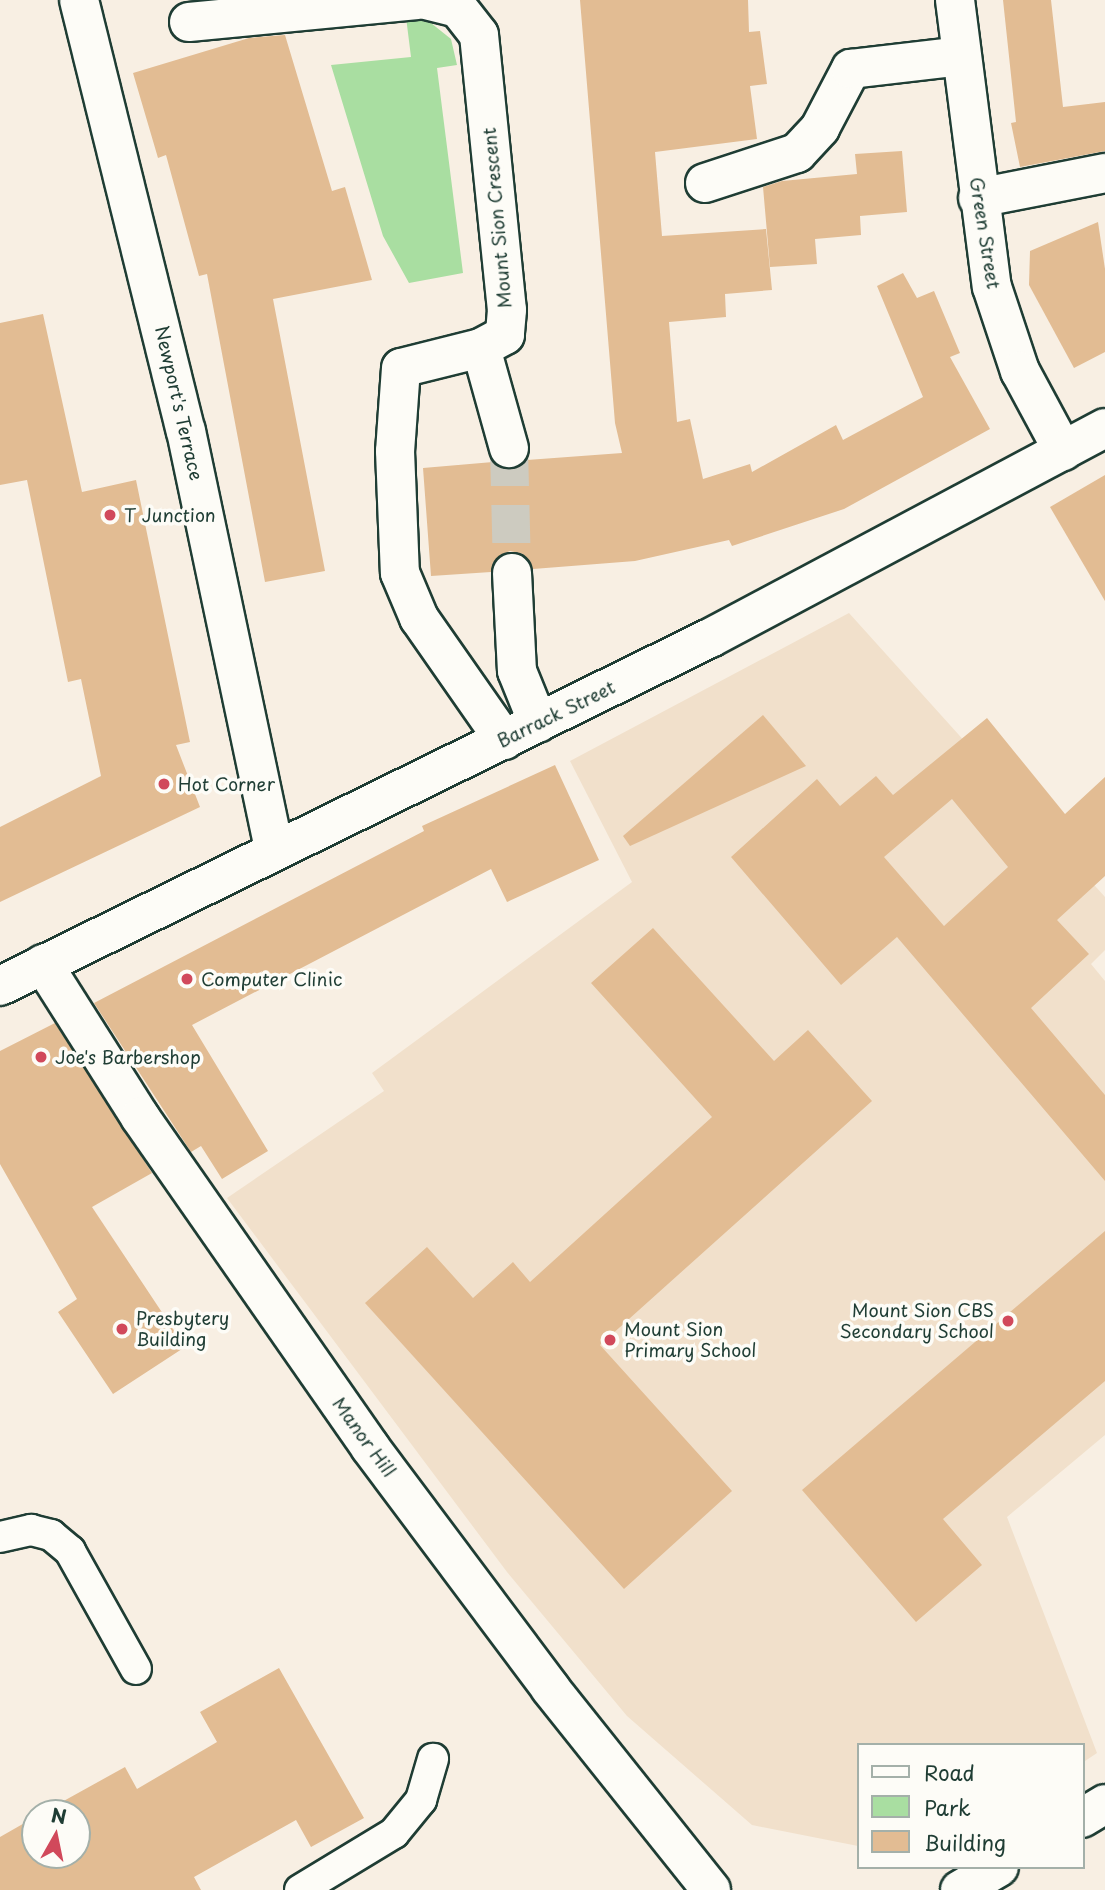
<!DOCTYPE html>
<style>
body{margin:0}
#map{position:relative;width:1105px;height:1890px;overflow:hidden;background:#f8efe3;font-family:"Playpen Sans",sans-serif}
div>[style]{position:absolute}
.built>*{inset:0;background:#f1e0cb}
.green>*{inset:0;background:#a9dea1}
.building>*{inset:0;background:#e2bc93}
.minor-tunnel>*{height:38px;margin-top:-19px;transform-origin:0;background:repeating-linear-gradient(90deg,#cdcbc0 0 38px,transparent 0 57px)}
.roads{filter:drop-shadow(2px 0 #1f3d34) drop-shadow(-2px 0 #1f3d34) drop-shadow(0 2px #1f3d34) drop-shadow(0 -2px #1f3d34)}
.service>*{height:30px;margin:-15px;padding:0 15px;transform-origin:15px;border-radius:15px;background:#fdfcf7}
.minor>*{height:38px;margin:-19px;padding:0 19px;transform-origin:19px;border-radius:19px;background:#fdfcf7}
.tertiary>*{height:38px;margin:-19px;padding:0 19px;transform-origin:19px;border-radius:19px;background:#fdfcf7}
.dots>*{width:19px;height:19px;translate:-50% -50%;box-sizing:border-box;border:4px solid #fdfcf7;border-radius:50%}
span{translate:-50% -50%;white-space:nowrap;text-align:center;line-height:1.15;-webkit-text-stroke:7px #fdfcf7;paint-order:stroke}
.street-label{font-size:18px;color:#1f3d34}
.poi-label{font-size:18px;color:#1f3d34}
.left{translate:0 -50%;text-align:left}
.right{translate:-100% -50%;text-align:right}
.legend{position:absolute;left:857px;top:1743px;width:228px;height:126px;box-sizing:border-box;background:#fdfcf7;border:2px solid #a4b0a9;margin:0;padding:9px 12px;list-style:none;font-size:21px;color:#1f3d34}
.legend li{display:flex;align-items:center;gap:14px;height:35px}
.legend b{width:35px;border:2px solid #a4b0a9}
.north{position:absolute;left:21px;top:1799px;width:70px;height:70px;box-sizing:border-box;background:#fdfcf7;border:2px solid #a4b0a9;border-radius:50%;rotate:9deg;font-size:19px;font-weight:700;line-height:28px;text-align:center;color:#1f3d34}
.north::after{content:'';display:block;margin:auto;width:24px;height:32px;background:#d1495b;clip-path:polygon(50% 0,100% 100%,50% 72%,0 100%)}
</style>
<div id="map">
<div class="built">
<div style="clip-path:polygon(849px 613px,1105px 897px,1105px 950px,1091px 964px,1105px 981px,1105px 1435px,1007px 1517px,1097px 1753px,1082px 1763px,1082px 1745px,858px 1745px,858px 1846px,752px 1825px,627px 1716px,507px 1572px,227px 1198px,384px 1091px,372px 1073px,632px 882px,570px 761px)"></div>
</div>
<div class="green">
<div style="clip-path:polygon(406px 17px,431px 23px,451px 39px,457px 65px,437px 68px,463px 273px,409px 283px,383px 236px,331px 65px,411px 57px)"></div>
</div>
<div class="building">
<div style="clip-path:polygon(580px 0,748px 0,749px 32px,760px 31px,767px 84px,750px 86px,757px 139px,655px 152px,662px 236px,766px 229px,772px 290px,725px 294px,726px 317px,669px 322px,677px 422px,690px 419px,703px 479px,750px 464px,752px 472px,836px 425px,843px 440px,923px 397px,877px 286px,903px 273px,917px 298px,934px 291px,960px 353px,950px 357px,990px 429px,844px 509px,732px 546px,729px 540px,635px 561px,533px 569px,523px 554px,510px 551px,500px 555px,491px 572px,431px 576px,423px 468px,493px 462px,514px 469px,527px 460px,622px 453px,615px 423px)"></div>
<div style="clip-path:polygon(1003px 0,1051px 0,1063px 107px,1105px 102px,1105px 151px,1020px 167px,1011px 123px,1016px 122px)"></div>
<div style="clip-path:polygon(285px 35px,332px 191px,345px 187px,372px 280px,273px 299px,325px 571px,265px 582px,207px 274px,199px 276px,166px 155px,158px 158px,133px 73px,249px 38px)"></div>
<div style="clip-path:polygon(902px 151px,907px 212px,860px 216px,861px 235px,815px 239px,817px 264px,770px 267px,763px 187px,782px 181px,857px 174px,855px 154px)"></div>
<div style="clip-path:polygon(1098px 222px,1105px 269px,1105px 352px,1074px 368px,1029px 285px,1030px 251px)"></div>
<div style="clip-path:polygon(43px 314px,82px 492px,136px 480px,190px 742px,176px 745px,200px 807px,0 902px,0 827px,101px 776px,81px 679px,68px 682px,27px 480px,0 485px,0 323px)"></div>
<div style="clip-path:polygon(1105px 475px,1105px 601px,1050px 507px)"></div>
<div style="clip-path:polygon(763px 715px,806px 766px,630px 846px,623px 836px)"></div>
<div style="clip-path:polygon(evenodd,987px 718px,1065px 814px,1105px 777px,1105px 876px,1057px 920px,1089px 954px,1031px 1008px,1105px 1095px,1105px 1181px,897px 937px,841px 985px,731px 857px,817px 779px,840px 806px,876px 776px,893px 795px,987px 718px,952px 799px,1008px 867px,944px 926px,884px 857px,952px 799px)"></div>
<div style="clip-path:polygon(555px 765px,599px 860px,507px 902px,491px 869px,192px 1025px,268px 1151px,222px 1179px,201px 1146px,191px 1152px,94px 1003px,424px 831px,422px 826px)"></div>
<div style="clip-path:polygon(653px 928px,774px 1061px,808px 1030px,872px 1101px,600px 1345px,732px 1491px,624px 1589px,365px 1303px,427px 1247px,473px 1298px,513px 1262px,530px 1282px,712px 1117px,591px 983px)"></div>
<div style="clip-path:polygon(55px 1023px,152px 1173px,92px 1207px,185px 1347px,113px 1394px,58px 1312px,77px 1299px,0 1164px,0 1051px)"></div>
<div style="clip-path:polygon(1105px 1231px,1105px 1381px,943px 1519px,982px 1565px,916px 1622px,802px 1490px)"></div>
<div style="clip-path:polygon(279px 1668px,364px 1818px,311px 1847px,296px 1820px,194px 1877px,201px 1890px,0 1890px,0 1837px,35px 1817px,35px 1855px,77px 1855px,77px 1813px,42px 1813px,125px 1767px,137px 1789px,217px 1742px,200px 1712px)"></div>
</div>
<div class="minor-tunnel">
<div style="left:509px;top:448px;width:125px;rotate:88.6deg"></div>
</div>
<div class="roads">
<div class="service">
<div style="left:0;top:1537px;width:32px;rotate:-13deg"></div>
<div style="left:31px;top:1530px;width:21px;rotate:14deg"></div>
<div style="left:51px;top:1535px;width:25px;rotate:40deg"></div>
<div style="left:70px;top:1551px;width:135px;rotate:60.8deg"></div>
<div style="left:300px;top:1890px;width:110px;rotate:-31.2deg"></div>
<div style="left:394px;top:1833px;width:43px;rotate:-50.7deg"></div>
<div style="left:421px;top:1800px;width:43px;rotate:-73.7deg"></div>
</div>
<div class="minor">
<div style="left:426px;top:0;width:33px;rotate:14deg"></div>
<div style="left:458px;top:8px;width:34px;rotate:52deg"></div>
<div style="left:479px;top:35px;width:276px;rotate:84.2deg"></div>
<div style="left:507px;top:310px;width:25px;rotate:95deg"></div>
<div style="left:505px;top:335px;width:27px;rotate:152deg"></div>
<div style="left:481px;top:348px;width:82px;rotate:166deg"></div>
<div style="left:401px;top:368px;width:83px;rotate:94.1deg"></div>
<div style="left:395px;top:451px;width:122px;rotate:87.7deg"></div>
<div style="left:400px;top:573px;width:49px;rotate:67.1deg"></div>
<div style="left:419px;top:618px;width:149px;rotate:55.1deg"></div>
<div style="left:189px;top:22px;width:229px;rotate:-5.5deg"></div>
<div style="left:705px;top:183px;width:97px;rotate:-18.1deg"></div>
<div style="left:797px;top:153px;width:34px;rotate:-47deg"></div>
<div style="left:820px;top:128px;width:67px;rotate:-62.3deg"></div>
<div style="left:851px;top:69px;width:111px;rotate:-6.7deg"></div>
<div style="left:978px;top:198px;width:129px;rotate:-11.1deg"></div>
<div style="left:481px;top:348px;width:104px;rotate:74.4deg"></div>
<div style="left:512px;top:573px;width:98px;rotate:87.1deg"></div>
<div style="left:517px;top:671px;width:56px;rotate:68deg"></div>
</div>
<div class="tertiary">
<div style="left:79px;top:0;width:444px;rotate:76.1deg"></div>
<div style="left:186px;top:431px;width:428px;rotate:78.1deg"></div>
<div style="left:955px;top:0;width:289px;rotate:82.7deg"></div>
<div style="left:992px;top:287px;width:89px;rotate:71.6deg"></div>
<div style="left:1020px;top:371px;width:91px;rotate:61.7deg"></div>
<div style="left:43px;top:964px;width:181px;rotate:57.6deg"></div>
<div style="left:140px;top:1117px;width:402px;rotate:55.1deg"></div>
<div style="left:370px;top:1447px;width:301px;rotate:53.2deg"></div>
<div style="left:550px;top:1688px;width:258px;rotate:51.4deg"></div>
<div style="left:0;top:986px;width:791px;rotate:-26.11deg"></div>
<div style="left:710px;top:638px;width:447px;rotate:-28deg"></div>
<div style="left:1082px;top:1818px;width:27px;rotate:-31deg"></div>
<div style="left:960px;top:1890px;width:45px;rotate:-30.5deg"></div>
</div>
</div>
<div class="dots">
<div style="left:110px;top:515px;background:#d1495b"></div>
<div style="left:164px;top:784px;background:#d1495b"></div>
<div style="left:187px;top:979px;background:#d1495b"></div>
<div style="left:41px;top:1057px;background:#d1495b"></div>
<div style="left:1008px;top:1321px;background:#d1495b"></div>
<div style="left:122px;top:1329px;background:#d1495b"></div>
<div style="left:610px;top:1340px;background:#d1495b"></div>
</div>
<div class="street-label">
<span style="left:497px;top:218px;rotate:-95deg">Mount Sion Crescent</span>
<span style="left:985px;top:233px;rotate:81deg">Green Street</span>
<span style="left:179px;top:403px;rotate:77deg">Newport's Terrace</span>
<span style="left:556px;top:714px;rotate:-26deg">Barrack Street</span>
<span style="left:364px;top:1437px;rotate:54deg">Manor Hill</span>
</div>
<div class="poi-label">
<span class="left" style="left:124px;top:515px">T Junction</span>
<span class="left" style="left:178px;top:784px">Hot Corner</span>
<span class="left" style="left:201px;top:979px">Computer Clinic</span>
<span class="left" style="left:55px;top:1057px">Joe's Barbershop</span>
<span class="right" style="left:994px;top:1321px">Mount Sion CBS<br>Secondary School</span>
<span class="left" style="left:136px;top:1329px">Presbytery<br>Building</span>
<span class="left" style="left:624px;top:1340px">Mount Sion<br>Primary School</span>
</div>
<ul class="legend">
<li><b style="height:9px;background:#fdfcf7"></b>Road</li>
<li><b style="height:19px;background:#a9dea1"></b>Park</li>
<li><b style="height:19px;background:#e2bc93"></b>Building</li>
</ul>
<div class="north">N</div>
</div>
